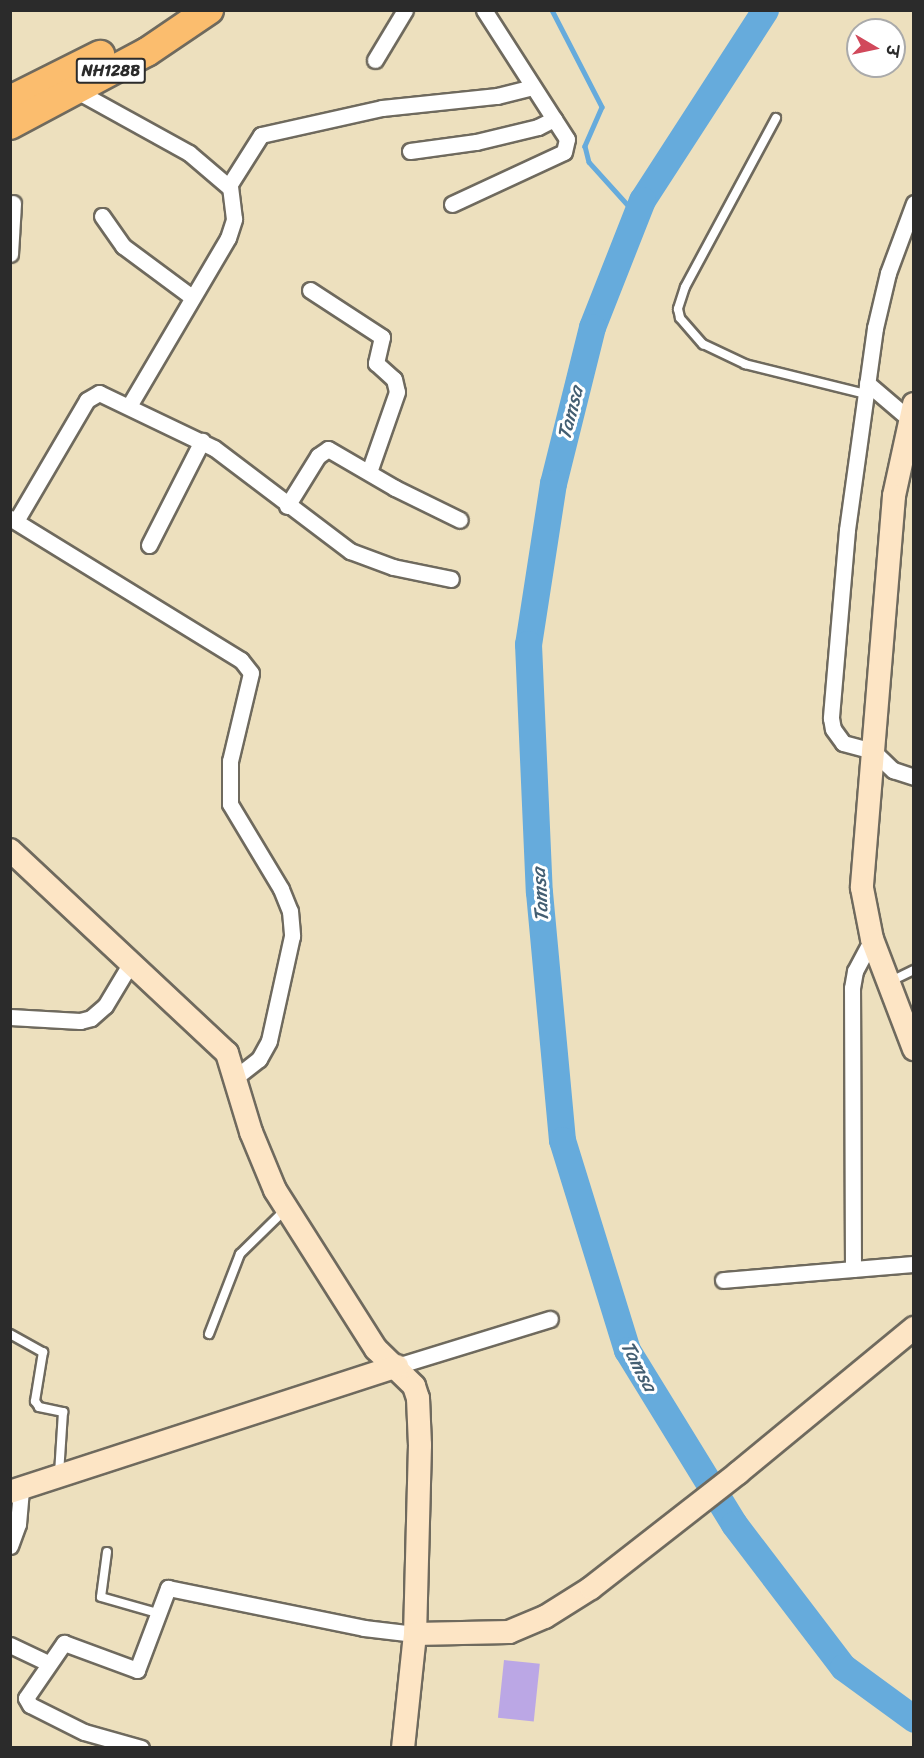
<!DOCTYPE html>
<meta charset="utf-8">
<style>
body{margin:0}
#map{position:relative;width:924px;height:1758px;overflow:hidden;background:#ede0be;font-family:Sriracha,"Playpen Sans Deva",sans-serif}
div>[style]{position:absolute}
.stream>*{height:4.5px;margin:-2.25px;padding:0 2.25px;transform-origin:2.25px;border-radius:2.25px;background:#66abdc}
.river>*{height:27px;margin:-13.5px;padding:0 13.5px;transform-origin:13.5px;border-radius:13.5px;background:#66abdc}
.building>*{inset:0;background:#bba7e5;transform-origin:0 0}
.roads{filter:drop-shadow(2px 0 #6f6a5e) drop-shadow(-2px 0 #6f6a5e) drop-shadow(0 2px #6f6a5e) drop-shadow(0 -2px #6f6a5e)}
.lane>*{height:8px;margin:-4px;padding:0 4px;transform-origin:4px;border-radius:4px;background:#fff}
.street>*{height:15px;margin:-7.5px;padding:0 7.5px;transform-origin:7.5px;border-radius:7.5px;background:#fff}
.secondary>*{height:22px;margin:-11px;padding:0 11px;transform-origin:11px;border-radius:11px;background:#fde5c5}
.highway>*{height:28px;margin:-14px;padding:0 14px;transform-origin:14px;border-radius:14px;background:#fbbd6e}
span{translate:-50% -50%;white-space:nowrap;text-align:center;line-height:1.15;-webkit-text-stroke:6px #fff;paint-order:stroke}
.shield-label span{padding:2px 4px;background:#fff;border:2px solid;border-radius:4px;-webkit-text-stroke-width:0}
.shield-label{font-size:16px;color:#2b2b2b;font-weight:700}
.water-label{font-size:20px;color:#435e72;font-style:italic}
.frame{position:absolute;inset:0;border:12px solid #2b2b2b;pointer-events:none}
.north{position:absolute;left:846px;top:18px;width:60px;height:60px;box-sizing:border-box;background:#fff;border:2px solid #aaa;border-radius:50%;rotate:99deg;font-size:16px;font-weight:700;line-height:24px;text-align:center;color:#2b2b2b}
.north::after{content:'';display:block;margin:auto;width:21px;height:27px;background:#d1495b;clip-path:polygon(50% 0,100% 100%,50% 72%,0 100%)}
</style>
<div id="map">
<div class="stream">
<div style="left:552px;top:10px;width:109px;rotate:62.7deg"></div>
<div style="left:602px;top:107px;width:43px;rotate:113.6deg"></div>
<div style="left:585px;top:146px;width:16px;rotate:76deg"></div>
<div style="left:589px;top:162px;width:70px;rotate:47.9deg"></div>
</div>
<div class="river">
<div style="left:765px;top:10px;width:226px;rotate:122.9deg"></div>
<div style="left:642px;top:200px;width:136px;rotate:111.5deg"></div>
<div style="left:592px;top:327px;width:161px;rotate:104deg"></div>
<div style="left:553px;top:483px;width:163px;rotate:98.8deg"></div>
<div style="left:528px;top:644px;width:248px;rotate:87.5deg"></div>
<div style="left:539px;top:892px;width:249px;rotate:84.7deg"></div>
<div style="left:562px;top:1140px;width:220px;rotate:72.8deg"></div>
<div style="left:627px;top:1350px;width:204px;rotate:58.4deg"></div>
<div style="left:734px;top:1524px;width:180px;rotate:52.7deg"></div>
<div style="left:843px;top:1667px;width:88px;rotate:36.2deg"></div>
</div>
<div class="building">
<div style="left:504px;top:1660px;width:36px;height:58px;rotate:6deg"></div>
</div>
<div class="roads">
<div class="lane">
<div style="left:776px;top:118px;width:192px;rotate:118.3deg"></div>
<div style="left:685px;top:287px;width:23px;rotate:108deg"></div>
<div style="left:678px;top:309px;width:9px;rotate:77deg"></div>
<div style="left:680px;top:318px;width:35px;rotate:49deg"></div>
<div style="left:703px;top:344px;width:47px;rotate:25.5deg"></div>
<div style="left:745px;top:364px;width:124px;rotate:14deg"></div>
<div style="left:891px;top:981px;width:25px;rotate:-26deg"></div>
<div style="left:10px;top:1334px;width:38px;rotate:29deg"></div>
<div style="left:43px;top:1352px;width:50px;rotate:99.3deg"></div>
<div style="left:35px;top:1401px;width:7px;rotate:56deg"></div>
<div style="left:39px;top:1407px;width:25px;rotate:12deg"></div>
<div style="left:63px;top:1412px;width:62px;rotate:93.7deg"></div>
<div style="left:209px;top:1334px;width:86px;rotate:-68.8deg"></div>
<div style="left:240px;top:1254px;width:63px;rotate:-44.4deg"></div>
<div style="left:107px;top:1552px;width:45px;rotate:97.6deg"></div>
<div style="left:101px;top:1597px;width:58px;rotate:15.9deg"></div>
</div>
<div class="street">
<div style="left:375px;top:60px;width:58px;rotate:-59deg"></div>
<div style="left:75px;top:90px;width:130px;rotate:28.9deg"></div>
<div style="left:189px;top:153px;width:54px;rotate:40.5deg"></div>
<div style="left:410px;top:151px;width:67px;rotate:-7.8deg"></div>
<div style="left:476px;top:142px;width:64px;rotate:-13.6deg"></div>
<div style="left:538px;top:127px;width:18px;rotate:-27deg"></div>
<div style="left:554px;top:119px;width:130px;rotate:-122.7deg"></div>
<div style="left:914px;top:203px;width:75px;rotate:110.4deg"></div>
<div style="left:888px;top:273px;width:57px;rotate:103.3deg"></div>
<div style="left:875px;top:328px;width:204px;rotate:97.9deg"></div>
<div style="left:847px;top:530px;width:189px;rotate:94.9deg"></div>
<div style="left:831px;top:718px;width:11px;rotate:80deg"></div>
<div style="left:833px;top:729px;width:17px;rotate:54deg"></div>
<div style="left:843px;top:743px;width:31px;rotate:15deg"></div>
<div style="left:873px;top:751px;width:28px;rotate:44deg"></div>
<div style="left:893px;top:770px;width:22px;rotate:18deg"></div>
<div style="left:452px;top:204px;width:123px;rotate:-24.9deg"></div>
<div style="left:564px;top:152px;width:13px;rotate:-77deg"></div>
<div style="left:567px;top:139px;width:24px;rotate:-123deg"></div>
<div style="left:102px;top:216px;width:37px;rotate:55deg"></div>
<div style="left:123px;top:246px;width:86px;rotate:36.5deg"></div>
<div style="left:10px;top:254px;width:51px;rotate:-86.6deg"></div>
<div style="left:310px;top:290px;width:86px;rotate:33.1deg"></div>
<div style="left:382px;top:337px;width:27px;rotate:103deg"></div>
<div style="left:376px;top:363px;width:24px;rotate:42deg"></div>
<div style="left:394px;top:379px;width:13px;rotate:77deg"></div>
<div style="left:397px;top:392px;width:85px;rotate:109.3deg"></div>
<div style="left:867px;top:383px;width:62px;rotate:40.4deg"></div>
<div style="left:129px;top:406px;width:195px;rotate:-59.5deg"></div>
<div style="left:228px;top:238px;width:20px;rotate:-72deg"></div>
<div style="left:234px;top:219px;width:35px;rotate:-97deg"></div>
<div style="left:230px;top:184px;width:58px;rotate:-57.7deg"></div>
<div style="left:261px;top:135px;width:124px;rotate:-12.6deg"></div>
<div style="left:382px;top:108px;width:116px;rotate:-6deg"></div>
<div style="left:497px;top:96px;width:36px;rotate:-14deg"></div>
<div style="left:287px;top:506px;width:59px;rotate:-58.2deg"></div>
<div style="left:318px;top:456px;width:12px;rotate:-35deg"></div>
<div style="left:328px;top:449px;width:78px;rotate:30.2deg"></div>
<div style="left:395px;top:488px;width:72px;rotate:26.2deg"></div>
<div style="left:10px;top:518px;width:271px;rotate:31.6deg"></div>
<div style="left:241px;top:660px;width:16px;rotate:52deg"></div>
<div style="left:251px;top:673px;width:90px;rotate:103.4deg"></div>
<div style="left:230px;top:761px;width:43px;rotate:90deg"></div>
<div style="left:230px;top:804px;width:99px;rotate:59deg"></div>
<div style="left:281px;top:889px;width:24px;rotate:68deg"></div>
<div style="left:290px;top:911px;width:25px;rotate:85deg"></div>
<div style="left:292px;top:936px;width:107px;rotate:102.4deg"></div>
<div style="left:269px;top:1041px;width:21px;rotate:119deg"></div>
<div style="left:259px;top:1059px;width:28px;rotate:142deg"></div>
<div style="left:16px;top:521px;width:140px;rotate:-59.6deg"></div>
<div style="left:87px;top:400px;width:14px;rotate:-30deg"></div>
<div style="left:99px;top:393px;width:127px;rotate:25.6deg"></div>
<div style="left:214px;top:448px;width:171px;rotate:37.1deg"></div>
<div style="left:350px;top:551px;width:46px;rotate:20.4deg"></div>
<div style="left:393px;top:567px;width:59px;rotate:11.7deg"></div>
<div style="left:149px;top:545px;width:117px;rotate:-63deg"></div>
<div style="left:10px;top:1017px;width:70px;rotate:3.3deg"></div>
<div style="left:80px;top:1021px;width:11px;rotate:-15deg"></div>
<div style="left:91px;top:1018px;width:18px;rotate:-41deg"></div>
<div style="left:105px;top:1006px;width:52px;rotate:-59deg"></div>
<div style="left:853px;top:1269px;width:281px;rotate:-90.2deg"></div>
<div style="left:852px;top:988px;width:17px;rotate:-80deg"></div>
<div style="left:855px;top:971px;width:36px;rotate:-62deg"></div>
<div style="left:723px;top:1280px;width:192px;rotate:-4.8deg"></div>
<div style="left:397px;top:1366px;width:160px;rotate:-17.1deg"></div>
<div style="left:10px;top:1546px;width:23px;rotate:-70deg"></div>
<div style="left:18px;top:1524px;width:36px;rotate:-85deg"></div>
<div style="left:10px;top:1645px;width:42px;rotate:25.3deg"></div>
<div style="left:141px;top:1748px;width:59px;rotate:-164.3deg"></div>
<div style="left:84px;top:1732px;width:60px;rotate:-153.4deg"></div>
<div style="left:30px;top:1705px;width:8px;rotate:-120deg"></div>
<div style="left:26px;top:1698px;width:67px;rotate:-55.4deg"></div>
<div style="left:64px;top:1643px;width:78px;rotate:20.3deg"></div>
<div style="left:137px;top:1670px;width:88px;rotate:-69.3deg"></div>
<div style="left:168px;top:1588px;width:200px;rotate:11.5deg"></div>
<div style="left:364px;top:1628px;width:51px;rotate:6.7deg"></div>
</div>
<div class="secondary">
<div style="left:914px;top:404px;width:94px;rotate:102.3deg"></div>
<div style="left:894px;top:496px;width:393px;rotate:94.7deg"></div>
<div style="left:862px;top:888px;width:52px;rotate:78.9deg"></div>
<div style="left:872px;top:939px;width:118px;rotate:69.1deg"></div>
<div style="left:10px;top:850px;width:297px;rotate:43.1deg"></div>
<div style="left:227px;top:1053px;width:83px;rotate:73.1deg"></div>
<div style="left:251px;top:1132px;width:63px;rotate:67.5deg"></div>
<div style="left:275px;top:1190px;width:188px;rotate:57.6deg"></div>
<div style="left:376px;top:1349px;width:53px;rotate:44.2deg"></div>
<div style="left:414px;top:1386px;width:13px;rotate:72deg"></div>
<div style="left:418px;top:1398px;width:47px;rotate:87.6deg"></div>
<div style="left:420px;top:1445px;width:189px;rotate:91.5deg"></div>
<div style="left:415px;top:1634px;width:115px;rotate:96deg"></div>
<div style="left:10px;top:1492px;width:407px;rotate:-18deg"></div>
<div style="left:415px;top:1634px;width:94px;rotate:-1.2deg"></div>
<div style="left:509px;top:1632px;width:39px;rotate:-23deg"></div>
<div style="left:545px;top:1617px;width:54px;rotate:-32.2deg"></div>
<div style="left:591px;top:1588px;width:187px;rotate:-38deg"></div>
<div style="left:738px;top:1473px;width:228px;rotate:-39.5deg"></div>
</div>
<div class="highway">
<div style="left:10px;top:100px;width:101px;rotate:-26.6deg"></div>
<div style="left:10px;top:125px;width:155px;rotate:-28.1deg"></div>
<div style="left:147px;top:52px;width:75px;rotate:-34.1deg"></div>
</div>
</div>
<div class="shield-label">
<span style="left:111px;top:71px">NH128B</span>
</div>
<div class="water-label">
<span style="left:570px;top:413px;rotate:-76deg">Tamsa</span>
<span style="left:540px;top:895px;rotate:-94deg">Tamsa</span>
<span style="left:639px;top:1366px;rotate:62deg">Tamsa</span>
</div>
<div class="frame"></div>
<div class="north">उ</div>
</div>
